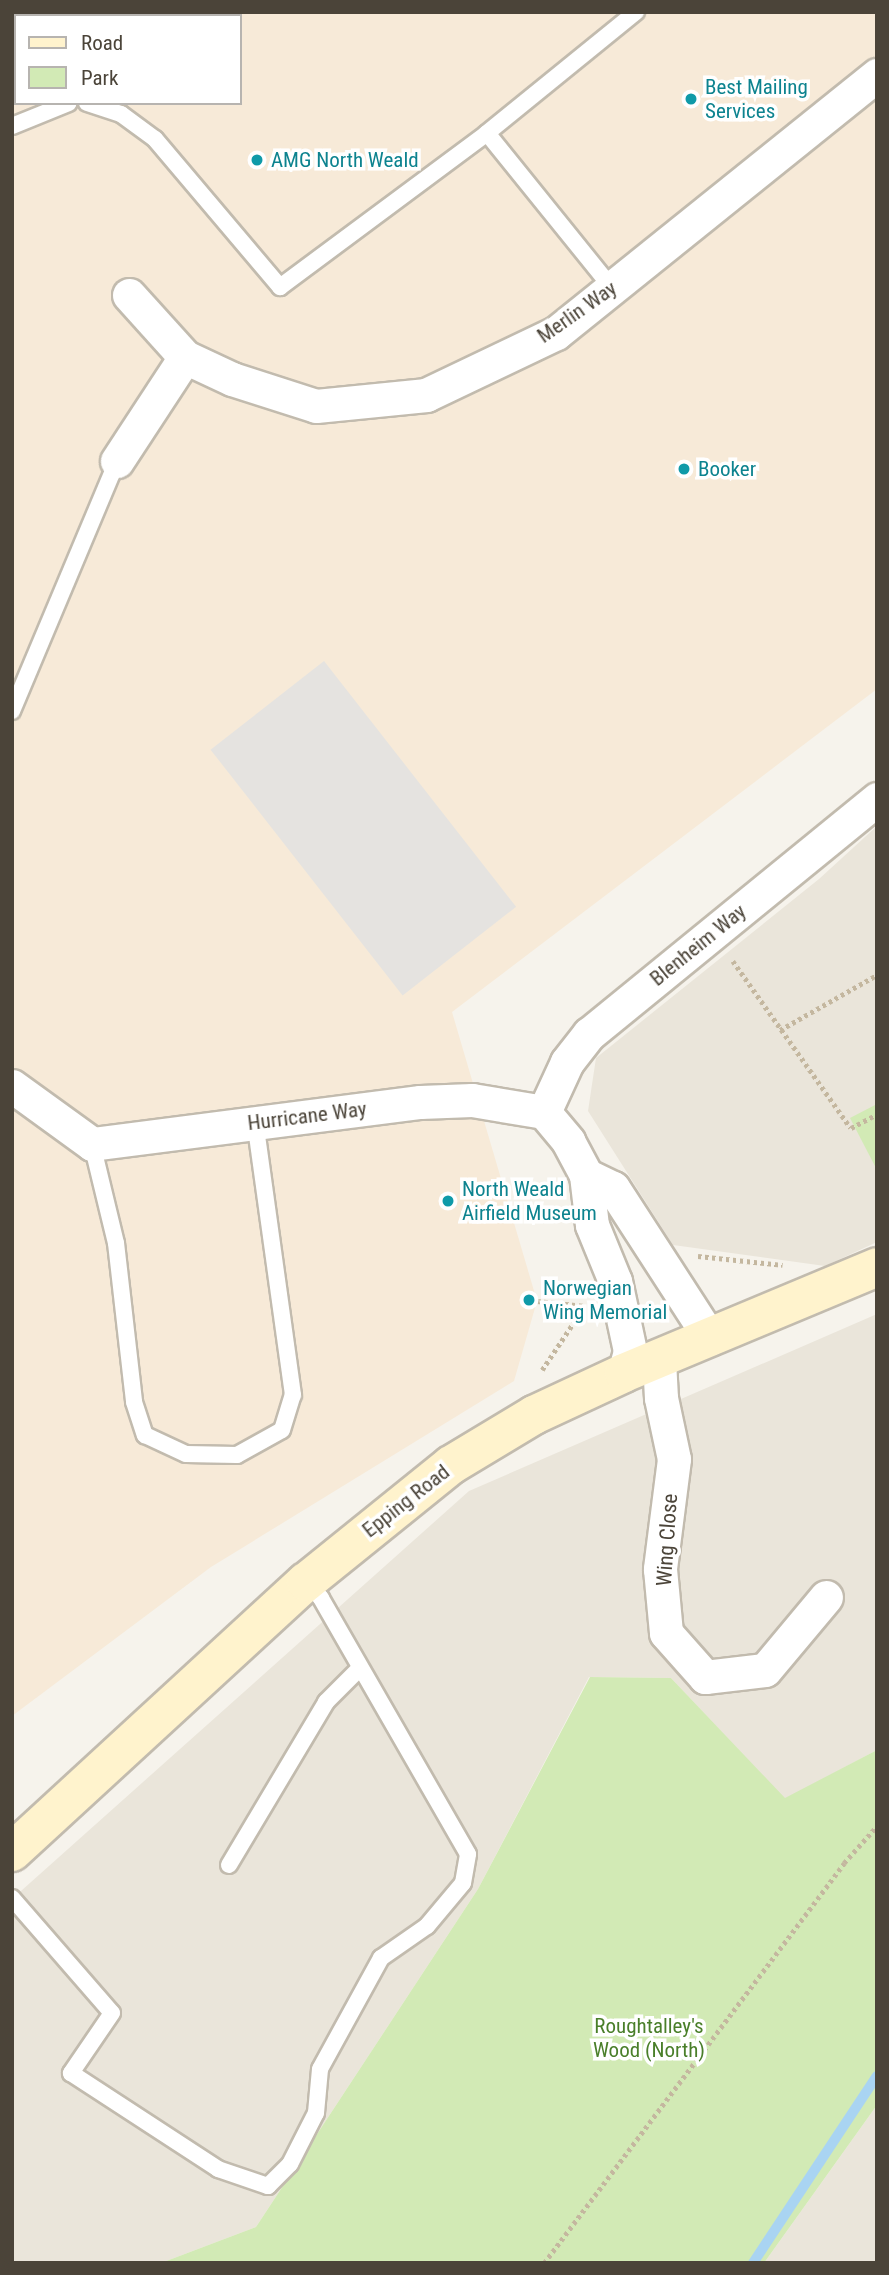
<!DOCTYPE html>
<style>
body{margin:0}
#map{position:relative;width:889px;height:2275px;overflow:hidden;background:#f6f3ec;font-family:"Roboto Condensed",sans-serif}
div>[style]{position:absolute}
.residential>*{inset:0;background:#eae5da}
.commercial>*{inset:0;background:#f7ead8}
.green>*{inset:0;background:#d2eab5}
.parking>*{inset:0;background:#e5e3e0;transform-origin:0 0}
.stream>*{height:10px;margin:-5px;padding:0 5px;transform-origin:5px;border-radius:5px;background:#a9d4f2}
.path>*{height:4.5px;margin-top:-2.25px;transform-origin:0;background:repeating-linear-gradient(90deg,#c4b79f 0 3.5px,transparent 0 7px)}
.roads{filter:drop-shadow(2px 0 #c2bbae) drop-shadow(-2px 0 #c2bbae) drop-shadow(0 2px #c2bbae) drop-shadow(0 -2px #c2bbae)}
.lane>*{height:16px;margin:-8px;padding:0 8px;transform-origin:8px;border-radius:8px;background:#fff}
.street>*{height:33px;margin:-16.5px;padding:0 16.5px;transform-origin:16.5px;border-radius:16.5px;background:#fff}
.secondary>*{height:38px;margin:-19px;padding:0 19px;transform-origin:19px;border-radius:19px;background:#fff3cd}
.dots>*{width:19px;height:19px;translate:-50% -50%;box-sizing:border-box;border:4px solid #fff;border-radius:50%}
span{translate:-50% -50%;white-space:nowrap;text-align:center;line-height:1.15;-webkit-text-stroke:7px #fff;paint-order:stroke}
.culture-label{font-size:21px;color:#0d838f}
.left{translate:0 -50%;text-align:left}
.street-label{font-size:21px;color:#4b4439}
.park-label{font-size:21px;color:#4a7f2a}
.frame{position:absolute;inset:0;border:14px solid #4b4439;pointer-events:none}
.legend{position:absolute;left:14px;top:14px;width:228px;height:91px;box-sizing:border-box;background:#fff;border:2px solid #b7b4b0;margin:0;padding:9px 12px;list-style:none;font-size:21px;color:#4b4439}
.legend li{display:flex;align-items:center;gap:14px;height:35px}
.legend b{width:35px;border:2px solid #b7b4b0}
</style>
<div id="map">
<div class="residential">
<div style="clip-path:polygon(877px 826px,877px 1242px,825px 1266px,673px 1245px,588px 1111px,596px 1058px,819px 879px)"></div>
<div style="clip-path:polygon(877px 1314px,877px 1750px,785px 1799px,671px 1678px,589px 1677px,478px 1889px,256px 2227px,161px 2263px,12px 2263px,12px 1899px,469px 1491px)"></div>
<div style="clip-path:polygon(877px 2105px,877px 2263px,764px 2263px)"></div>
</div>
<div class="commercial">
<div style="clip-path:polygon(evenodd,12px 12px,877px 12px,877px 689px,452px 1012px,537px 1301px,514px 1381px,211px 1567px,12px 1716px,12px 12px,16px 16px,240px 16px,240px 103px,16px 103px,16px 16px)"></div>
</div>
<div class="green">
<div style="clip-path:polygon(877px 1104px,877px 1170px,850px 1118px)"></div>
<div style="clip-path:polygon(590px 1677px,671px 1678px,785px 1798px,877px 1750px,877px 2105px,764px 2263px,161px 2263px,256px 2227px,478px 1889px)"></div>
</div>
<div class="parking">
<div style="left:324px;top:661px;width:312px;height:144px;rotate:52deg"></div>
</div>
<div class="stream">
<div style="left:753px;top:2263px;width:224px;rotate:-56.5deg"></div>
</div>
<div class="path">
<div style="left:733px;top:961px;width:204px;rotate:54.8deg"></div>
<div style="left:851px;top:1128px;width:30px;rotate:-28deg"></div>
<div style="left:780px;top:1030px;width:112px;rotate:-29.6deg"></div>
<div style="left:698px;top:1256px;width:85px;rotate:6deg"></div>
<div style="left:537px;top:1301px;width:48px;rotate:5.9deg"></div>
<div style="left:542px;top:1370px;width:76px;rotate:-56.3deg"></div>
<div style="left:544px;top:2263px;width:500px;rotate:-53.1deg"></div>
<div style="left:844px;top:1863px;width:50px;rotate:-48.3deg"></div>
</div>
<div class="roads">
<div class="lane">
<div style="left:87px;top:103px;width:36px;rotate:18deg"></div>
<div style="left:121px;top:114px;width:42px;rotate:36.3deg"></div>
<div style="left:155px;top:139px;width:194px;rotate:49.8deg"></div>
<div style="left:280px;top:287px;width:258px;rotate:-36.6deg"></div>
<div style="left:12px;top:126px;width:61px;rotate:-22deg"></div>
<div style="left:612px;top:288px;width:199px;rotate:-128.9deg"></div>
<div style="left:487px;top:133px;width:192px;rotate:-39.1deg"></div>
<div style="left:12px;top:711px;width:271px;rotate:-67.2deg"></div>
<div style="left:92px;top:1144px;width:102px;rotate:76.4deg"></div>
<div style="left:116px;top:1243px;width:160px;rotate:83.5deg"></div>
<div style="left:134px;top:1402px;width:35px;rotate:72deg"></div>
<div style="left:145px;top:1435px;width:45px;rotate:24.9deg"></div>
<div style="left:186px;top:1454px;width:51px;rotate:1.1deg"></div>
<div style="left:237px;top:1455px;width:51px;rotate:-29.1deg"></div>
<div style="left:282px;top:1430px;width:37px;rotate:-73deg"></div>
<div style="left:293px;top:1395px;width:276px;rotate:-97.9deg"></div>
<div style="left:229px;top:1865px;width:190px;rotate:-59.2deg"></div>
<div style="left:326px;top:1702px;width:47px;rotate:-45deg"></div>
<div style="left:12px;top:1898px;width:152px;rotate:49deg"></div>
<div style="left:112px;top:2013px;width:73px;rotate:124.3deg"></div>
<div style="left:71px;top:2073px;width:176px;rotate:33.1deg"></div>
<div style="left:218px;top:2169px;width:53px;rotate:18.8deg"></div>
<div style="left:268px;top:2186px;width:31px;rotate:-45deg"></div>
<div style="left:290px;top:2164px;width:57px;rotate:-63deg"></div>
<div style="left:316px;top:2113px;width:44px;rotate:-84.8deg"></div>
<div style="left:320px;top:2069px;width:127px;rotate:-61.2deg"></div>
<div style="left:381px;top:1958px;width:56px;rotate:-34.8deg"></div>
<div style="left:427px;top:1926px;width:56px;rotate:-50.1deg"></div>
<div style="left:463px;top:1883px;width:29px;rotate:-80deg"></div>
<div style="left:468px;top:1854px;width:295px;rotate:-119.9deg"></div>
<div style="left:321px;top:1598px;width:22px;rotate:-133deg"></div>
</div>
<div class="street">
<div style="left:129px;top:295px;width:84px;rotate:47.9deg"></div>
<div style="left:185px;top:357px;width:52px;rotate:25.1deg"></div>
<div style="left:232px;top:379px;width:88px;rotate:17.8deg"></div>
<div style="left:316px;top:406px;width:111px;rotate:-5.7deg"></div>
<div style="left:426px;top:395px;width:144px;rotate:-25.5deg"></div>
<div style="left:556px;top:333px;width:412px;rotate:-38.8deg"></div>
<div style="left:117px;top:461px;width:124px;rotate:-56.8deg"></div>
<div style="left:12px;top:1086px;width:99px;rotate:35.9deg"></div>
<div style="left:92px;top:1144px;width:331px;rotate:-7.3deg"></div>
<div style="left:420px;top:1102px;width:52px;rotate:-2.2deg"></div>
<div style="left:472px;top:1100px;width:73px;rotate:9.5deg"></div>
<div style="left:544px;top:1112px;width:38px;rotate:50deg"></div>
<div style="left:568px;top:1141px;width:38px;rotate:62deg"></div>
<div style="left:586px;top:1175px;width:50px;rotate:83.2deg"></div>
<div style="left:592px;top:1225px;width:61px;rotate:67.7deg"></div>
<div style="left:615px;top:1281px;width:72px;rotate:77.9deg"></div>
<div style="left:630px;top:1351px;width:23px;rotate:105deg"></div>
<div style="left:544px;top:1112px;width:55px;rotate:-65.3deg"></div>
<div style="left:567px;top:1062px;width:36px;rotate:-52deg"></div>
<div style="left:589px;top:1034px;width:372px;rotate:-39.2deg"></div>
<div style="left:586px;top:1175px;width:30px;rotate:26deg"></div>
<div style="left:613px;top:1188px;width:179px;rotate:57.1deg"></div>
<div style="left:659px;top:1360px;width:38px;rotate:87deg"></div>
<div style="left:661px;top:1398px;width:62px;rotate:78deg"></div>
<div style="left:674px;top:1459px;width:111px;rotate:97.3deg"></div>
<div style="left:660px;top:1569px;width:64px;rotate:84.6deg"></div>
<div style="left:666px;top:1633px;width:59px;rotate:48.4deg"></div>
<div style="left:705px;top:1677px;width:60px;rotate:-6.7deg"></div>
<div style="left:765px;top:1670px;width:95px;rotate:-50.1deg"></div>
</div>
<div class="secondary">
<div style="left:12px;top:1852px;width:399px;rotate:-42.6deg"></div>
<div style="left:306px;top:1582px;width:186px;rotate:-38.9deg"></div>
<div style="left:451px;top:1465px;width:97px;rotate:-31.1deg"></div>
<div style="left:534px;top:1415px;width:99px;rotate:-25deg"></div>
<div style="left:624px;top:1373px;width:274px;rotate:-22.7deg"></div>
</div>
</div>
<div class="dots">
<div style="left:691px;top:99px;background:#0f9aa8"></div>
<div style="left:257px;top:160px;background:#0f9aa8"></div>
<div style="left:684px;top:469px;background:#0f9aa8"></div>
<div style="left:448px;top:1201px;background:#0f9aa8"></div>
<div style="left:529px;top:1300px;background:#0f9aa8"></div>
</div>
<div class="culture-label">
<span class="left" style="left:705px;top:99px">Best Mailing<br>Services</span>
<span class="left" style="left:271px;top:160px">AMG North Weald</span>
<span class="left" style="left:698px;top:469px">Booker</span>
<span class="left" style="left:462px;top:1201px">North Weald<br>Airfield Museum</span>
<span class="left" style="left:543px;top:1300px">Norwegian<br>Wing Memorial</span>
</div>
<div class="street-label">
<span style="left:577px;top:312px;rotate:-35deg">Merlin Way</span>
<span style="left:698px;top:945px;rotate:-39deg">Blenheim Way</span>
<span style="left:307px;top:1116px;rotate:-7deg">Hurricane Way</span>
<span style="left:406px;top:1501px;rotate:-38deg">Epping Road</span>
<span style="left:667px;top:1540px;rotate:-86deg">Wing Close</span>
</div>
<div class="park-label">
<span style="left:649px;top:2038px">Roughtalley's<br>Wood (North)</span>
</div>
<div class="frame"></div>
<ul class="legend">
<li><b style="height:9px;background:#fff3cd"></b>Road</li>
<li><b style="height:19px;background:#d2eab5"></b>Park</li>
</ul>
</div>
